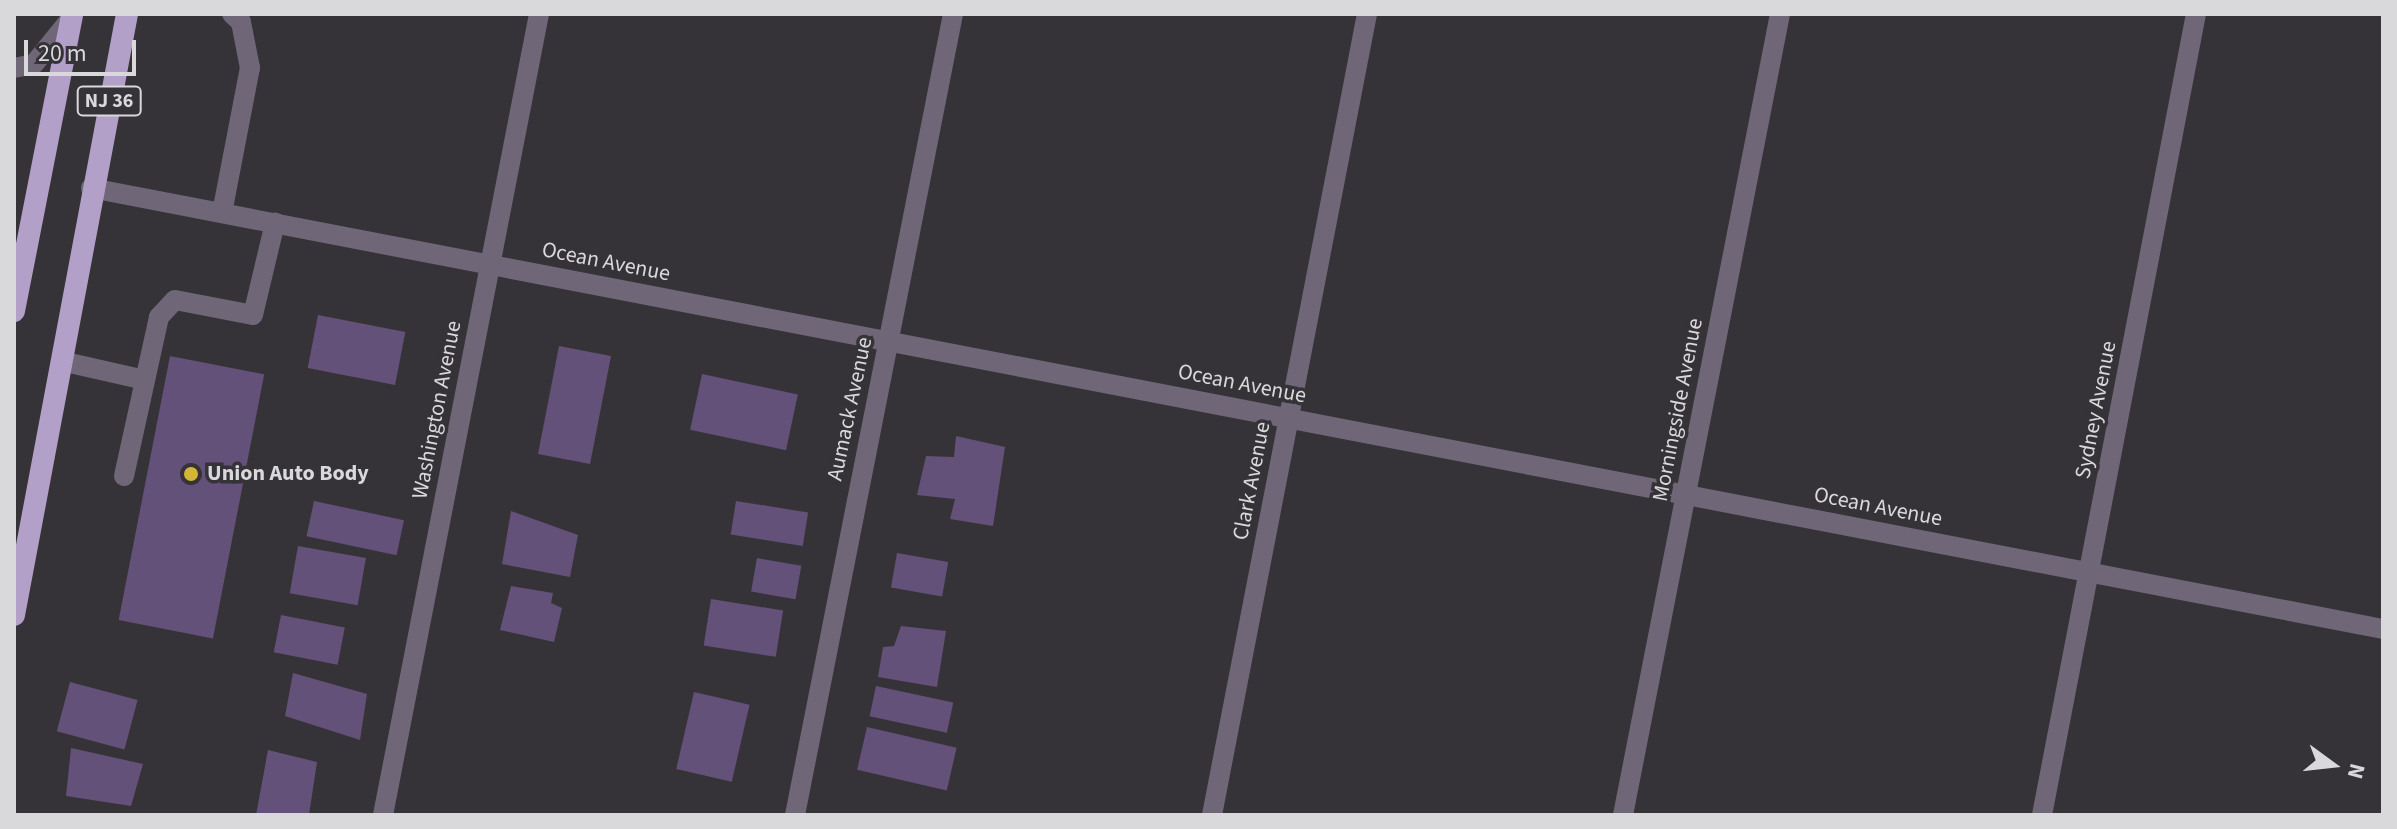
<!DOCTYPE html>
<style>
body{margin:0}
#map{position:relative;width:2397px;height:829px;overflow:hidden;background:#353337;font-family:"Source Sans 3",sans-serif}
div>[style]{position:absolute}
.building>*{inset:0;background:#645179;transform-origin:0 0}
.service>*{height:20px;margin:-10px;padding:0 10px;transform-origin:10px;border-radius:10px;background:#6f6678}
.minor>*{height:20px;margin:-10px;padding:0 10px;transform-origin:10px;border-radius:10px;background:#6f6678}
.trunk>*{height:22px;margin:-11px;padding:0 11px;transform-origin:11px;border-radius:11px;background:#b3a0c9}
.dots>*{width:22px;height:22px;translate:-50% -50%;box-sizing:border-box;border:4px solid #353337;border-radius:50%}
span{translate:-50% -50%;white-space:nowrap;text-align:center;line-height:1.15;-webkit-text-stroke:7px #353337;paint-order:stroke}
.shield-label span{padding:2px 6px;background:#353337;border:2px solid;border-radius:6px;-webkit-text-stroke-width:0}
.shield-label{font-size:20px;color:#d9d8da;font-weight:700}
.street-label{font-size:22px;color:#d9d8da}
.poi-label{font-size:22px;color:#d9d8da;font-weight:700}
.left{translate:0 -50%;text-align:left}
.frame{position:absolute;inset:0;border:16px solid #d9d8da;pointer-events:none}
.north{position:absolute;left:2293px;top:725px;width:80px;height:80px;-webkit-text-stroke:6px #353337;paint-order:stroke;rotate:105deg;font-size:22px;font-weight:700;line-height:32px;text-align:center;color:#d9d8da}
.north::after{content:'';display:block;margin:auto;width:28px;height:36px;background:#d9d8da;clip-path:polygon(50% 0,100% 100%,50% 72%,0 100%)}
.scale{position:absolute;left:24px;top:40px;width:112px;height:36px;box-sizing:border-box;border:4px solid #d9d8da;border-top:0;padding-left:10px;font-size:24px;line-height:28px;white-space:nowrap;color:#d9d8da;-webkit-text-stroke:6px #353337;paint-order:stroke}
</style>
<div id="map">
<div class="building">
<div style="left:318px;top:315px;width:89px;height:54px;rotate:11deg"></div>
<div style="left:559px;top:346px;width:53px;height:110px;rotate:11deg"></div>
<div style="left:170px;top:356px;width:96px;height:269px;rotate:11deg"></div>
<div style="left:702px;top:374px;width:98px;height:57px;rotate:12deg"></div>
<div style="clip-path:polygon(956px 436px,1005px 447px,993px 526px,950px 519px,955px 499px,917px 495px,926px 456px,954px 457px)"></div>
<div style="left:314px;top:501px;width:92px;height:36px;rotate:12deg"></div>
<div style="left:736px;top:501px;width:73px;height:34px;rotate:9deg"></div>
<div style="clip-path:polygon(511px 511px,578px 535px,570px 577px,502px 564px)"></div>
<div style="left:298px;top:546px;width:69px;height:48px;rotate:10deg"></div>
<div style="left:897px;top:553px;width:52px;height:35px;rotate:10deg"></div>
<div style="left:757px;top:558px;width:45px;height:34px;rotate:10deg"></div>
<div style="clip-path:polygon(511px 586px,553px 593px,551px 603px,562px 608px,554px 642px,500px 630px)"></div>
<div style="left:711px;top:599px;width:73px;height:47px;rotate:9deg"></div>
<div style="left:281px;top:615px;width:65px;height:38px;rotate:11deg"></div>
<div style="clip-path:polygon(901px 626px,946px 631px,937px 687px,878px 677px,883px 647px,894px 646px)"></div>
<div style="clip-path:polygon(293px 673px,367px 694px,360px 740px,285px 716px)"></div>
<div style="left:70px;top:682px;width:70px;height:51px;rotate:15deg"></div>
<div style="left:876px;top:686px;width:79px;height:31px;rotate:12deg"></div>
<div style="left:694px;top:692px;width:57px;height:79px;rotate:13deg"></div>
<div style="left:867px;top:727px;width:92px;height:44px;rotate:13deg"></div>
<div style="clip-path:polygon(71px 748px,143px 764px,131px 806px,66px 796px)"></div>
<div style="clip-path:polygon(268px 750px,317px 762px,309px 815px,256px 815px)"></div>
</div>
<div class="service">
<div style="left:222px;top:213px;width:148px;rotate:-79.1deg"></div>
<div style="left:250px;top:68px;width:47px;rotate:-101.1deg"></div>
<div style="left:241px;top:22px;width:12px;rotate:-138deg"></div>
<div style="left:61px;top:361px;width:86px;rotate:12.7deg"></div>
<div style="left:124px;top:476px;width:163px;rotate:-77.6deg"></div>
<div style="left:159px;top:317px;width:23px;rotate:-47deg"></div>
<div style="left:175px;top:300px;width:79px;rotate:10.9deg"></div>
<div style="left:253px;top:315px;width:95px;rotate:-76.6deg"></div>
</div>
<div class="minor">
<div style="left:14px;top:68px;width:20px;rotate:-11deg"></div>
<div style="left:34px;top:64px;width:55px;rotate:-50.9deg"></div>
<div style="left:91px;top:188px;width:2334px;rotate:10.89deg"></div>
<div style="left:383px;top:815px;width:816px;rotate:-78.98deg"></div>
<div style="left:795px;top:815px;width:816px;rotate:-78.84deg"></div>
<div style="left:1212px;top:815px;width:816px;rotate:-79.05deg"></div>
<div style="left:1623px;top:815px;width:816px;rotate:-78.91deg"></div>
<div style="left:2042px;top:815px;width:816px;rotate:-79.12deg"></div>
</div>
<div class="trunk">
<div style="left:14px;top:311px;width:303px;rotate:-78.9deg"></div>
<div style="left:14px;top:615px;width:612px;rotate:-79.35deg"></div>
</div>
<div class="dots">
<div style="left:191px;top:474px;background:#d3b635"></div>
</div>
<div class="shield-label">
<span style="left:109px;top:101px">NJ 36</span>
</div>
<div class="street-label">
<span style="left:606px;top:262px;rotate:11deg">Ocean Avenue</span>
<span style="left:1242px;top:384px;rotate:11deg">Ocean Avenue</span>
<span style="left:850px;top:409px;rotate:-78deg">Aumack Avenue</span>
<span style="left:437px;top:410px;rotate:-79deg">Washington Avenue</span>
<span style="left:1678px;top:410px;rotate:-79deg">Morningside Avenue</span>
<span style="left:2096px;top:410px;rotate:-79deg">Sydney Avenue</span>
<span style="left:1252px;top:481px;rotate:-79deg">Clark Avenue</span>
<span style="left:1878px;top:507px;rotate:11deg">Ocean Avenue</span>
</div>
<div class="poi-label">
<span class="left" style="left:207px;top:474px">Union Auto Body</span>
</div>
<div class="frame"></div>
<div class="north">N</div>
<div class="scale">20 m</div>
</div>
